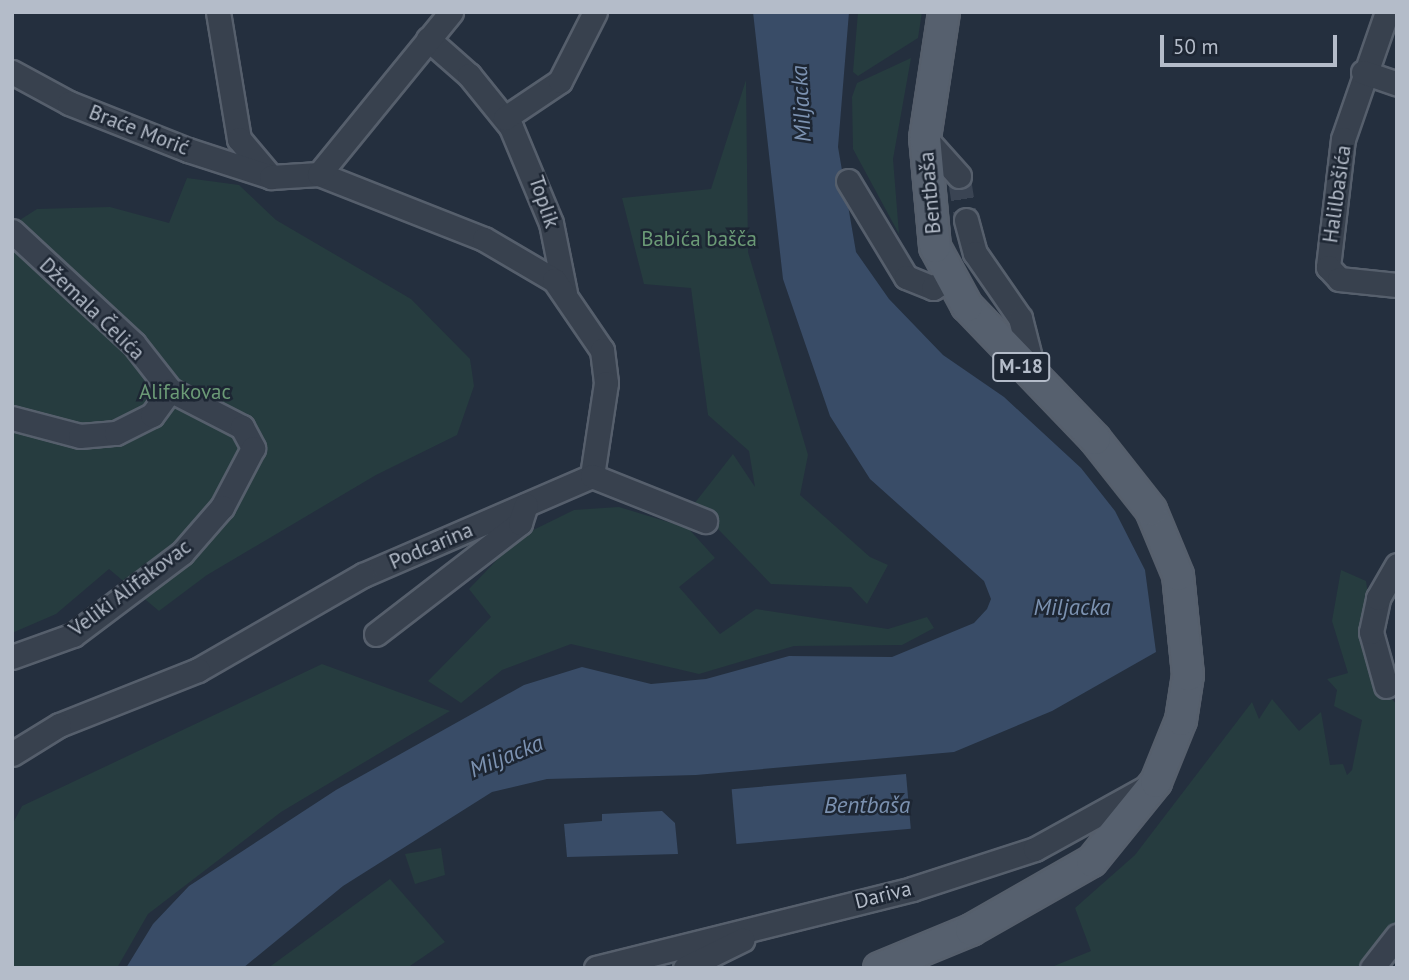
<!DOCTYPE html>
<meta charset="utf-8">
<style>
body{margin:0}
#map{position:relative;width:1409px;height:980px;overflow:hidden;background:#242f3e;font-family:"PT Sans",sans-serif}
div>[style]{position:absolute}
.green>*{inset:0;background:#263c3f}
.water>*{inset:0;background:#394c67;transform-origin:0 0}
.minor-tunnel>*{height:23px;margin-top:-11.5px;transform-origin:0;background:repeating-linear-gradient(90deg,#3a4453 0 23px,transparent 0 34px)}
.roads{filter:drop-shadow(2px 0 #565f6c) drop-shadow(-2px 0 #565f6c) drop-shadow(0 2px #565f6c) drop-shadow(0 -2px #565f6c)}
.minor>*{height:23px;margin:-11.5px;padding:0 11.5px;transform-origin:11.5px;border-radius:11.5px;background:#38414e}
.major>*{height:30px;margin:-15px;padding:0 15px;transform-origin:15px;border-radius:15px;background:#56606e}
span{translate:-50% -50%;white-space:nowrap;text-align:center;line-height:1.15;-webkit-text-stroke:5px #1d2633;paint-order:stroke}
.shield-label span{padding:2px 5px;background:#1d2633;border:2px solid;border-radius:5px;-webkit-text-stroke-width:0}
.shield-label{font-size:19px;color:#b4bcc9;font-weight:700}
.street-label{font-size:21px;color:#b4bcc9}
.park-label{font-size:21px;color:#6b9a76}
.water-label{font-size:23px;color:#7c92b1;font-style:italic}
.frame{position:absolute;inset:0;border:14px solid #b4bcc9;pointer-events:none}
.scale{position:absolute;left:1160px;top:35px;width:177px;height:32px;box-sizing:border-box;border:4px solid #b4bcc9;border-top:0;padding-left:9px;font-size:21px;line-height:24px;white-space:nowrap;color:#b4bcc9;-webkit-text-stroke:5px #1d2633;paint-order:stroke}
</style>
<div id="map">
<div class="green">
<div style="clip-path:polygon(858px 12px,922px 12px,918px 38px,858px 76px,853px 72px)"></div>
<div style="clip-path:polygon(911px 58px,893px 159px,899px 234px,853px 149px,852px 97px,857px 83px)"></div>
<div style="clip-path:polygon(746px 80px,748px 252px,808px 455px,800px 495px,870px 557px,888px 565px,867px 604px,851px 587px,771px 584px,694px 504px,733px 454px,755px 487px,749px 451px,708px 415px,691px 288px,644px 284px,622px 198px,711px 189px)"></div>
<div style="clip-path:polygon(187px 178px,239px 185px,276px 220px,411px 299px,470px 359px,474px 386px,457px 435px,376px 475px,207px 575px,159px 611px,109px 569px,56px 614px,12px 633px,12px 225px,37px 209px,110px 207px,169px 223px)"></div>
<div style="clip-path:polygon(619px 507px,688px 528px,715px 558px,679px 587px,720px 634px,756px 609px,888px 629px,927px 617px,934px 628px,902px 645px,794px 646px,699px 674px,571px 644px,502px 670px,461px 703px,428px 681px,491px 617px,469px 589px,519px 537px,574px 510px)"></div>
<div style="clip-path:polygon(1341px 570px,1366px 581px,1381px 686px,1397px 705px,1397px 929px,1365px 968px,1049px 968px,1091px 951px,1075px 908px,1135px 855px,1252px 702px,1259px 719px,1272px 699px,1299px 731px,1321px 712px,1330px 765px,1343px 764px,1347px 775px,1352px 770px,1362px 720px,1334px 706px,1337px 690px,1327px 679px,1348px 673px,1332px 621px)"></div>
<div style="clip-path:polygon(322px 664px,450px 711px,281px 812px,148px 914px,117px 968px,12px 968px,12px 825px,22px 806px)"></div>
<div style="clip-path:polygon(441px 848px,445px 875px,415px 884px,405px 854px)"></div>
<div style="clip-path:polygon(390px 879px,445px 942px,407px 968px,268px 968px)"></div>
</div>
<div class="water">
<div style="clip-path:polygon(753px 12px,849px 12px,838px 147px,856px 252px,889px 299px,943px 355px,1004px 397px,1081px 468px,1115px 511px,1145px 570px,1156px 652px,1052px 711px,954px 752px,696px 775px,547px 779px,492px 792px,343px 886px,243px 968px,126px 968px,153px 924px,189px 886px,336px 790px,524px 685px,582px 667px,651px 684px,706px 679px,789px 656px,892px 657px,974px 623px,987px 609px,991px 599px,984px 581px,870px 479px,830px 416px,783px 279px)"></div>
<div style="left:906px;top:774px;width:55px;height:175px;rotate:85deg"></div>
<div style="clip-path:polygon(662px 811px,675px 823px,678px 854px,567px 857px,564px 824px,602px 821px,602px 814px)"></div>
</div>
<div class="minor-tunnel">
<div style="left:959px;top:176px;width:45px;rotate:81deg"></div>
</div>
<div class="roads">
<div class="minor">
<div style="left:218px;top:12px;width:129px;rotate:80.6deg"></div>
<div style="left:239px;top:139px;width:50px;rotate:49.9deg"></div>
<div style="left:1387px;top:12px;width:134px;rotate:109.1deg"></div>
<div style="left:1343px;top:139px;width:129px;rotate:96.7deg"></div>
<div style="left:1328px;top:267px;width:16px;rotate:47deg"></div>
<div style="left:1339px;top:279px;width:58px;rotate:5.9deg"></div>
<div style="left:428px;top:39px;width:55px;rotate:41.3deg"></div>
<div style="left:469px;top:75px;width:67px;rotate:51.1deg"></div>
<div style="left:511px;top:127px;width:104px;rotate:67.4deg"></div>
<div style="left:551px;top:223px;width:71px;rotate:78.7deg"></div>
<div style="left:12px;top:72px;width:65px;rotate:28.5deg"></div>
<div style="left:69px;top:103px;width:128px;rotate:21.6deg"></div>
<div style="left:188px;top:150px;width:87px;rotate:18deg"></div>
<div style="left:271px;top:177px;width:48px;rotate:-3.6deg"></div>
<div style="left:319px;top:174px;width:177px;rotate:21.5deg"></div>
<div style="left:484px;top:239px;width:81px;rotate:30.4deg"></div>
<div style="left:554px;top:280px;width:85px;rotate:55.6deg"></div>
<div style="left:602px;top:350px;width:33px;rotate:83deg"></div>
<div style="left:606px;top:383px;width:94px;rotate:98.6deg"></div>
<div style="left:592px;top:476px;width:249px;rotate:156.6deg"></div>
<div style="left:363px;top:575px;width:190px;rotate:150.1deg"></div>
<div style="left:198px;top:670px;width:149px;rotate:158.4deg"></div>
<div style="left:59px;top:725px;width:55px;rotate:148.3deg"></div>
<div style="left:1363px;top:72px;width:36px;rotate:19deg"></div>
<div style="left:505px;top:118px;width:66px;rotate:-33.9deg"></div>
<div style="left:560px;top:81px;width:77px;rotate:-63.1deg"></div>
<div style="left:925px;top:138px;width:51px;rotate:48.2deg"></div>
<div style="left:319px;top:174px;width:209px;rotate:-50.8deg"></div>
<div style="left:848px;top:181px;width:112px;rotate:58.9deg"></div>
<div style="left:906px;top:277px;width:29px;rotate:22deg"></div>
<div style="left:933px;top:288px;width:20px;rotate:-33deg"></div>
<div style="left:966px;top:220px;width:34px;rotate:75deg"></div>
<div style="left:975px;top:253px;width:79px;rotate:55.3deg"></div>
<div style="left:1020px;top:318px;width:61px;rotate:75.7deg"></div>
<div style="left:12px;top:231px;width:166px;rotate:42.8deg"></div>
<div style="left:134px;top:344px;width:58px;rotate:52deg"></div>
<div style="left:12px;top:418px;width:70px;rotate:14.8deg"></div>
<div style="left:80px;top:436px;width:36px;rotate:-5deg"></div>
<div style="left:116px;top:433px;width:40px;rotate:-26.6deg"></div>
<div style="left:152px;top:415px;width:31px;rotate:-54deg"></div>
<div style="left:170px;top:390px;width:81px;rotate:27.2deg"></div>
<div style="left:242px;top:427px;width:24px;rotate:62deg"></div>
<div style="left:253px;top:448px;width:67px;rotate:117.7deg"></div>
<div style="left:222px;top:507px;width:61px;rotate:131deg"></div>
<div style="left:182px;top:553px;width:136px;rotate:143deg"></div>
<div style="left:73px;top:635px;width:65px;rotate:160.2deg"></div>
<div style="left:592px;top:476px;width:122px;rotate:21.7deg"></div>
<div style="left:376px;top:634px;width:182px;rotate:-37.6deg"></div>
<div style="left:520px;top:523px;width:19px;rotate:-72deg"></div>
<div style="left:1386px;top:686px;width:56px;rotate:-105.5deg"></div>
<div style="left:1371px;top:632px;width:35px;rotate:-78deg"></div>
<div style="left:1378px;top:598px;width:38px;rotate:-60deg"></div>
<div style="left:596px;top:968px;width:326px;rotate:-14deg"></div>
<div style="left:912px;top:889px;width:129px;rotate:-18deg"></div>
<div style="left:1035px;top:849px;width:130px;rotate:-28.9deg"></div>
<div style="left:685px;top:968px;width:64px;rotate:-26.2deg"></div>
<div style="left:1372px;top:968px;width:41px;rotate:-52deg"></div>
</div>
<div class="major">
<div style="left:879px;top:968px;width:100px;rotate:-22.4deg"></div>
<div style="left:971px;top:930px;width:139px;rotate:-29.7deg"></div>
<div style="left:1092px;top:861px;width:102px;rotate:-51deg"></div>
<div style="left:1156px;top:782px;width:67px;rotate:-68deg"></div>
<div style="left:1181px;top:720px;width:46px;rotate:-81.2deg"></div>
<div style="left:1188px;top:675px;width:100px;rotate:-95.7deg"></div>
<div style="left:1178px;top:575px;width:70px;rotate:-112.6deg"></div>
<div style="left:1151px;top:510px;width:90px;rotate:-128.3deg"></div>
<div style="left:1095px;top:439px;width:185px;rotate:-133.9deg"></div>
<div style="left:967px;top:306px;width:67px;rotate:-118.5deg"></div>
<div style="left:935px;top:247px;width:109px;rotate:-95.2deg"></div>
<div style="left:925px;top:138px;width:127px;rotate:-81.4deg"></div>
</div>
</div>
<div class="shield-label">
<span style="left:1021px;top:367px">M-18</span>
</div>
<div class="street-label">
<span style="left:139px;top:130px;rotate:21deg">Braće Morić</span>
<span style="left:930px;top:193px;rotate:-95deg">Bentbaša</span>
<span style="left:1337px;top:194px;rotate:-82deg">Halilbašića</span>
<span style="left:544px;top:202px;rotate:71deg">Toplik</span>
<span style="left:92px;top:309px;rotate:44deg">Džemala Čelića</span>
<span style="left:431px;top:546px;rotate:-23deg">Podcarina</span>
<span style="left:130px;top:588px;rotate:-37deg">Veliki Alifakovac</span>
<span style="left:883px;top:895px;rotate:-14deg">Dariva</span>
</div>
<div class="park-label">
<span style="left:699px;top:239px">Babića bašča</span>
<span style="left:185px;top:392px">Alifakovac</span>
</div>
<div class="water-label">
<span style="left:801px;top:104px;rotate:-93deg">Miljacka</span>
<span style="left:1072px;top:607px">Miljacka</span>
<span style="left:506px;top:756px;rotate:-22deg">Miljacka</span>
<span style="left:867px;top:805px">Bentbaša</span>
</div>
<div class="frame"></div>
<div class="scale">50 m</div>
</div>
